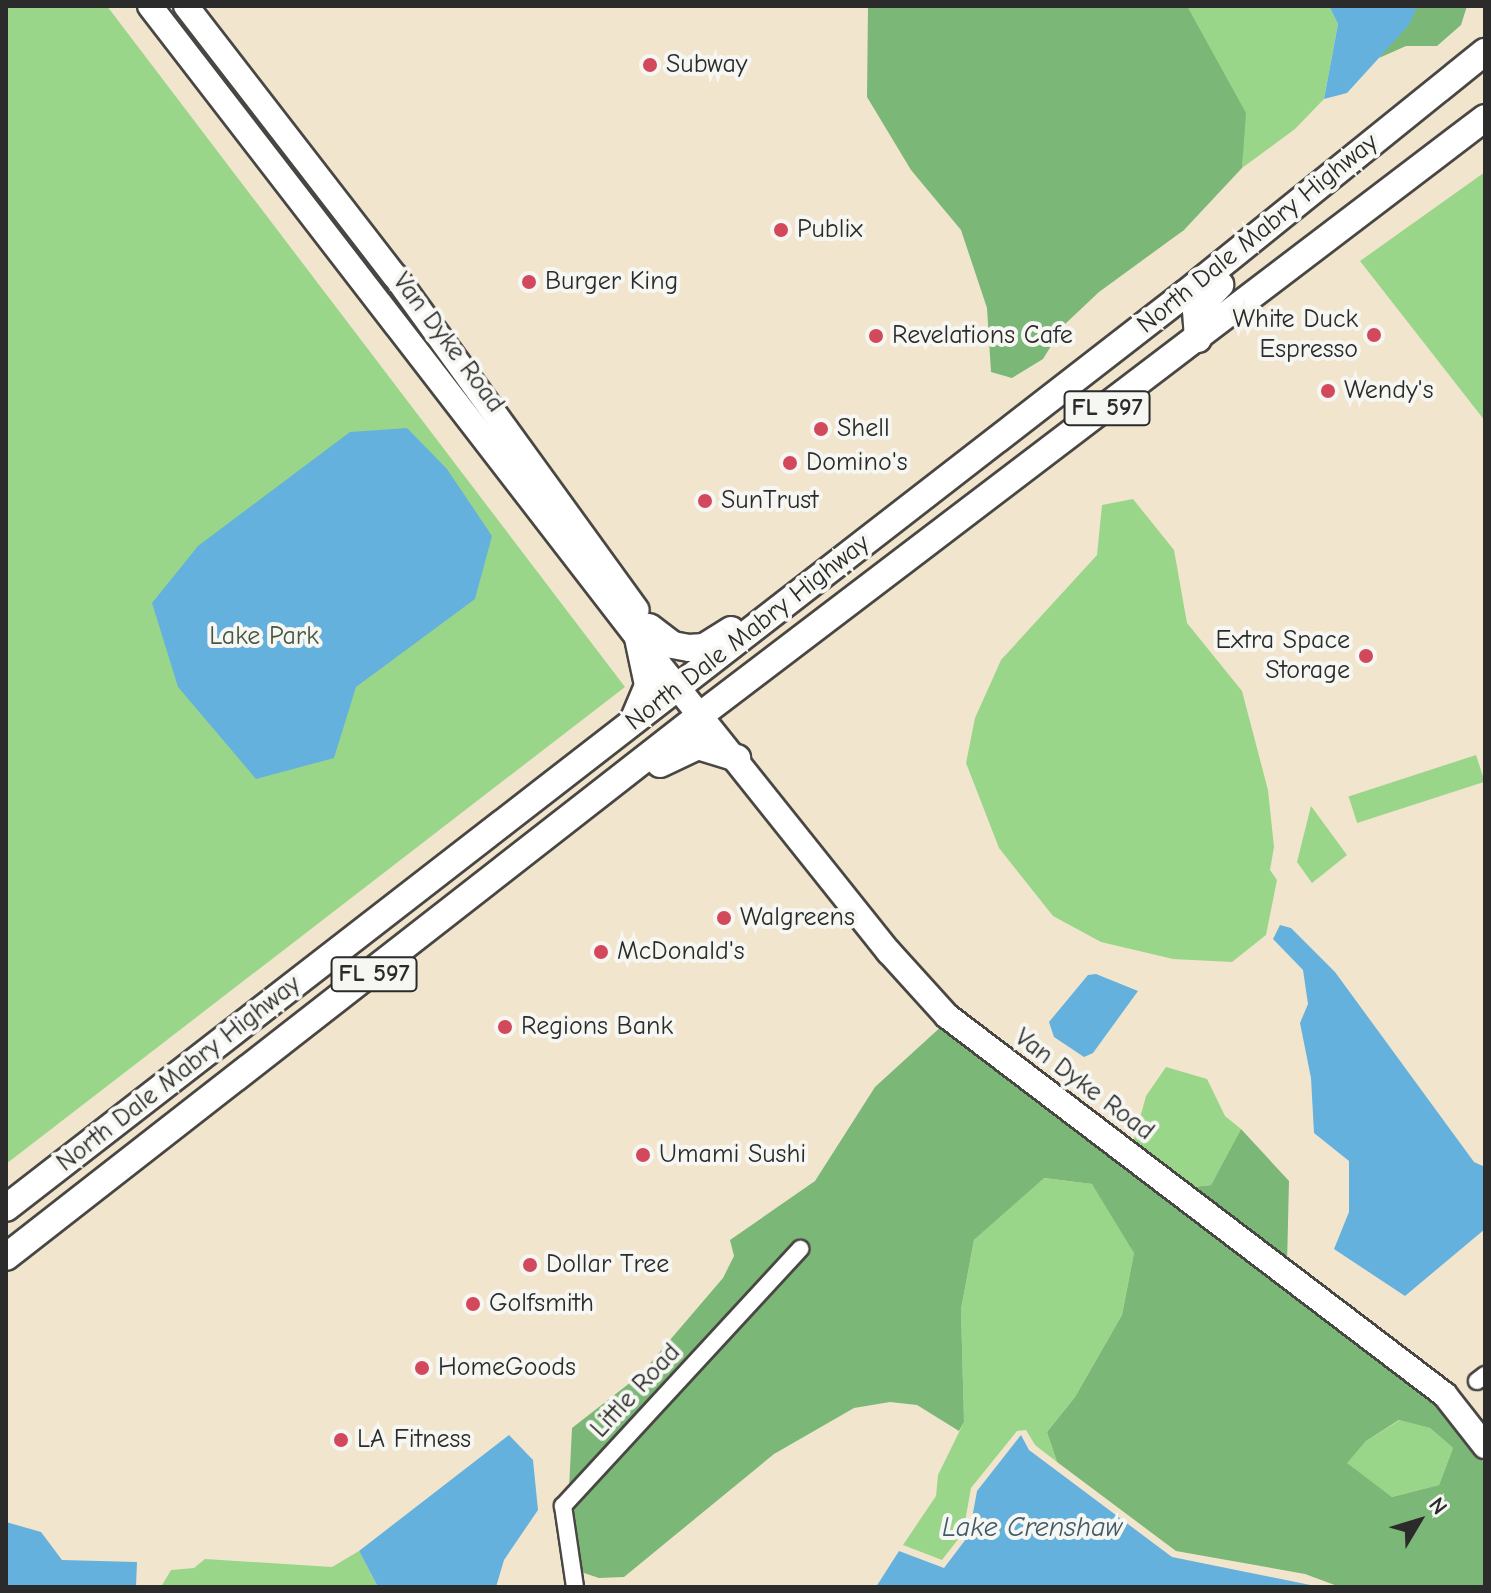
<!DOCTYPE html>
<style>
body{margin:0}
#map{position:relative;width:1491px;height:1593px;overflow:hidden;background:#f2e5ce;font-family:"Comic Neue",sans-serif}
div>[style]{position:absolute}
.green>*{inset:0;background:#9ad68a;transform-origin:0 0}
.forest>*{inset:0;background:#7bb776}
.water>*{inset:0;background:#64b1dd}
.roads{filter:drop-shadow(2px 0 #494743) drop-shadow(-2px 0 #494743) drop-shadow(0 2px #494743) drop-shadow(0 -2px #494743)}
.street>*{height:16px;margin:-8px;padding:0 8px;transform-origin:8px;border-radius:8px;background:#fff}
.secondary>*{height:24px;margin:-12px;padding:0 12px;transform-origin:12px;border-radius:12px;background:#fff}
.primary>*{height:26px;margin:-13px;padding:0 13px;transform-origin:13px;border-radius:13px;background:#fff}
.dots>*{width:22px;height:22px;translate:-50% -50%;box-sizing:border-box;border:4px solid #f6f6f2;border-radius:50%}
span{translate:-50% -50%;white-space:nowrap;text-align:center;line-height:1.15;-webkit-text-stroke:8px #f6f6f2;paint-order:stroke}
.shield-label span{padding:2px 6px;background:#f6f6f2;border:2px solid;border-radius:6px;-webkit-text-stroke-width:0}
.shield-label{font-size:24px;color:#2b2b2b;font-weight:700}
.poi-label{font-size:26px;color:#2b2b2b}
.left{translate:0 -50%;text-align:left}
.right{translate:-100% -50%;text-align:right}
.street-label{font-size:26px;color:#2b2b2b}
.park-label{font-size:26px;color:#475643}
.water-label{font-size:28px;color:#3f5a69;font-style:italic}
.frame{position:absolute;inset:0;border:8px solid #2b2b2b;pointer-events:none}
.north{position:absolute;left:1379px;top:1481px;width:80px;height:80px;-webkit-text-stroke:6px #f6f6f2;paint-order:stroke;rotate:52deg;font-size:22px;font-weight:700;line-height:32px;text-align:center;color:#2b2b2b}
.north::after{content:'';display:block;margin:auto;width:28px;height:36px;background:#2b2b2b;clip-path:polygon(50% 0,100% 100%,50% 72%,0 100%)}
</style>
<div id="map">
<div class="green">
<div style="clip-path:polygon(6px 6px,107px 6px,625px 687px,6px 1164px)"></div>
<div style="clip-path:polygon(893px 6px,1329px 6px,1338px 24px,1324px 99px,1295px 129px,1242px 168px,1243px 146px,1184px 230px,1147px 254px)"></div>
<div style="clip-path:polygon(1485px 172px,1485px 421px,1360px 261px)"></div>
<div style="clip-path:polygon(1133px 499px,1174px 550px,1187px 623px,1242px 691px,1268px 790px,1274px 847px,1270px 870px,1277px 880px,1266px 935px,1232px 962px,1173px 959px,1101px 942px,1053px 916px,999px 848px,966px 763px,975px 718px,1001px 660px,1097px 555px,1102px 505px)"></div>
<div style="left:1476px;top:755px;width:28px;height:134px;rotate:72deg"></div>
<div style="clip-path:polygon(1311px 806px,1347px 855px,1312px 883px,1297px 862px)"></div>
<div style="clip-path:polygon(1166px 1067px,1207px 1079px,1225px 1116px,1241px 1129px,1211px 1185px,1186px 1188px,1132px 1147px,1146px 1096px)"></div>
<div style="clip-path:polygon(1043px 1178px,1092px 1184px,1111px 1208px,1134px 1253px,1122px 1315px,1075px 1397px,1047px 1432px,1057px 1462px,1035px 1445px,1026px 1430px,1017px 1431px,971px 1488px,963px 1533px,942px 1560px,903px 1545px,936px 1496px,938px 1475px,964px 1422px,961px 1309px,974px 1240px)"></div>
<div style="clip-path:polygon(1400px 1420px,1430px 1428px,1453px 1448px,1439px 1485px,1392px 1497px,1346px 1463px,1366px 1441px)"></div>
<div style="clip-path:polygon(359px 1551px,378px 1587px,161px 1587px,171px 1570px,194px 1568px,205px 1559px,332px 1567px)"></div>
</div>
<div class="forest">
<div style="clip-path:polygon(868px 6px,1187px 6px,1246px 113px,1242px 168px,1184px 230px,1099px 292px,1064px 325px,1043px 359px,1012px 378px,991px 372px,987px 308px,961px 230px,911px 170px,867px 97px)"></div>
<div style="clip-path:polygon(1418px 6px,1467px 6px,1461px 25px,1437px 46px,1406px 46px,1379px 58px)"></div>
<div style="clip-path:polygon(evenodd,944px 1024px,1439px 1401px,1478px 1450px,1485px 1467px,1485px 1587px,1340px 1587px,1305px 1574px,1176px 1551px,1057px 1462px,1047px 1432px,1075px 1397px,1122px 1315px,1134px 1253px,1092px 1184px,1044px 1178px,974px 1240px,961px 1309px,964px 1422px,959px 1431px,917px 1405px,890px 1402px,854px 1408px,774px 1454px,624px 1577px,599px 1578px,581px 1572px,572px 1508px,810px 1247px,800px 1238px,569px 1489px,572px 1428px,640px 1375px,723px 1278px,734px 1256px,730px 1240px,815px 1181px,875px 1087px,944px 1024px,1399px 1420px,1430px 1428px,1453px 1448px,1439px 1485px,1392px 1497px,1347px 1463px,1366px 1441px,1399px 1420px)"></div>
<div style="clip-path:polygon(1241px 1129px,1289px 1181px,1287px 1265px,1186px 1188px,1211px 1185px)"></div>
</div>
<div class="water">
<div style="clip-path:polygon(1329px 6px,1418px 6px,1408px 26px,1347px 93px,1324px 99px,1338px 24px)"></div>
<div style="clip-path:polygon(407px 428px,447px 469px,492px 536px,475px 599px,356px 687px,334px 758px,256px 779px,178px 687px,152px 603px,198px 546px,350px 432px)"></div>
<div style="clip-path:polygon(1280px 925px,1291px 928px,1335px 972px,1474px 1162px,1485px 1167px,1485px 1229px,1405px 1296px,1334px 1249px,1349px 1212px,1349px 1161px,1314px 1133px,1311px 1078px,1300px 1023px,1308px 1004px,1303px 970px,1273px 939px)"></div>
<div style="clip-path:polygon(1096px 974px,1138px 991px,1093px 1053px,1084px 1057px,1054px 1037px,1049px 1022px,1088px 975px)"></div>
<div style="clip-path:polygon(509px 1435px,533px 1460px,538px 1510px,504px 1560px,496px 1587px,378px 1587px,359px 1551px)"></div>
<div style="clip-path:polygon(1021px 1435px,1029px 1450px,1172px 1557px,1320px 1587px,876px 1587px,899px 1551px,944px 1568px,969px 1535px,977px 1491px)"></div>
<div style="clip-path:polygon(6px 1522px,41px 1532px,62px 1560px,137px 1562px,136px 1587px,6px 1587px)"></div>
</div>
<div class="roads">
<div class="street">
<div style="left:1477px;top:1381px;width:10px;rotate:-37deg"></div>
<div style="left:575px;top:1587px;width:82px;rotate:-98.4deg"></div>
<div style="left:563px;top:1506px;width:350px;rotate:-47.3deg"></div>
</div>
<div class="secondary">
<div style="left:150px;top:6px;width:798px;rotate:52.33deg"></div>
<div style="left:638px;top:638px;width:402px;rotate:51.4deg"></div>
<div style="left:889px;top:952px;width:86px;rotate:47.8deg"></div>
<div style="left:947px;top:1016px;width:626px;rotate:37.27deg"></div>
<div style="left:1445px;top:1395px;width:65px;rotate:51.9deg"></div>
<div style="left:186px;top:6px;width:341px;rotate:52.3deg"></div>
<div style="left:395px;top:276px;width:412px;rotate:54.1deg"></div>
</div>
<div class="primary">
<div style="left:1198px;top:339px;width:29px;rotate:-94deg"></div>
<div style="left:1196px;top:310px;width:35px;rotate:-46deg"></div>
<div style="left:649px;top:627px;width:30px;rotate:37deg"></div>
<div style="left:673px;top:645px;width:16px;rotate:11deg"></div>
<div style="left:689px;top:648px;width:15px;rotate:-4deg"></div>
<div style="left:704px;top:647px;width:32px;rotate:-32deg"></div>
<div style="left:633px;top:721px;width:39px;rotate:-67deg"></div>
<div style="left:648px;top:685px;width:48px;rotate:-102deg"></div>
<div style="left:660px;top:764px;width:42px;rotate:-25.3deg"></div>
<div style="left:698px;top:746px;width:41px;rotate:17.1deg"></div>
<div style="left:6px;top:1208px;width:1493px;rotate:-37.79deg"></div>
<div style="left:1186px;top:293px;width:384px;rotate:-38.9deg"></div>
<div style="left:6px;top:1257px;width:883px;rotate:-37.96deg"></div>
<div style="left:702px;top:714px;width:984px;rotate:-37.28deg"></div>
</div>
</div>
<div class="dots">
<div style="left:650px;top:65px;background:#d1495b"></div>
<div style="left:781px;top:230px;background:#d1495b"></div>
<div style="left:529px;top:282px;background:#d1495b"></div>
<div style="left:1374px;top:335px;background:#d1495b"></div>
<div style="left:876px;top:336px;background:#d1495b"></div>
<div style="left:1328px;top:391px;background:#d1495b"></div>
<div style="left:821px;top:429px;background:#d1495b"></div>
<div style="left:790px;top:463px;background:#d1495b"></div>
<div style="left:705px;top:501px;background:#d1495b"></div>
<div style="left:1366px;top:656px;background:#d1495b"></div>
<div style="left:724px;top:918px;background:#d1495b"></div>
<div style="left:601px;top:952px;background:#d1495b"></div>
<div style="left:505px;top:1027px;background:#d1495b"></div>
<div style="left:643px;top:1155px;background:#d1495b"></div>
<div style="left:530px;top:1265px;background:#d1495b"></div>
<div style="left:473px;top:1304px;background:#d1495b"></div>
<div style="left:422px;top:1368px;background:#d1495b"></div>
<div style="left:341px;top:1440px;background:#d1495b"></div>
</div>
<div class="shield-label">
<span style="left:1107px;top:408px">FL 597</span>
<span style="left:374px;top:974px">FL 597</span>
</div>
<div class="poi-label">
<span class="left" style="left:666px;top:65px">Subway</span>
<span class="left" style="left:797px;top:230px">Publix</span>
<span class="left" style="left:545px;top:282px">Burger King</span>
<span class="right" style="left:1358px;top:335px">White Duck<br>Espresso</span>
<span class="left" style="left:892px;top:336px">Revelations Cafe</span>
<span class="left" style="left:1344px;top:391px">Wendy's</span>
<span class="left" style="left:837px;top:429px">Shell</span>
<span class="left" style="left:806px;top:463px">Domino's</span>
<span class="left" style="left:721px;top:501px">SunTrust</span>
<span class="right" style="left:1350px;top:656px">Extra Space<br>Storage</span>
<span class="left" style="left:740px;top:918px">Walgreens</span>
<span class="left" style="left:617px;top:952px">McDonald's</span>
<span class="left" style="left:521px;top:1027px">Regions Bank</span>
<span class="left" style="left:659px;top:1155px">Umami Sushi</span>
<span class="left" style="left:546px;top:1265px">Dollar Tree</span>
<span class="left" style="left:489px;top:1304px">Golfsmith</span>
<span class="left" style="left:438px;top:1368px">HomeGoods</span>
<span class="left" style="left:357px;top:1440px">LA Fitness</span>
</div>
<div class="street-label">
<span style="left:1258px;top:234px;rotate:-39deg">North Dale Mabry Highway</span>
<span style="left:448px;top:343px;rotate:53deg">Van Dyke Road</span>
<span style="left:748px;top:633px;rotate:-38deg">North Dale Mabry Highway</span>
<span style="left:179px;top:1074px;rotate:-38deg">North Dale Mabry Highway</span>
<span style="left:1084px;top:1085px;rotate:37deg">Van Dyke Road</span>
<span style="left:636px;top:1391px;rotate:-47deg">Little Road</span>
</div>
<div class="park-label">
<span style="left:264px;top:637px">Lake Park</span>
</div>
<div class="water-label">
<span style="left:1032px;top:1527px">Lake Crenshaw</span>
</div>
<div class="frame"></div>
<div class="north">N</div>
</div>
